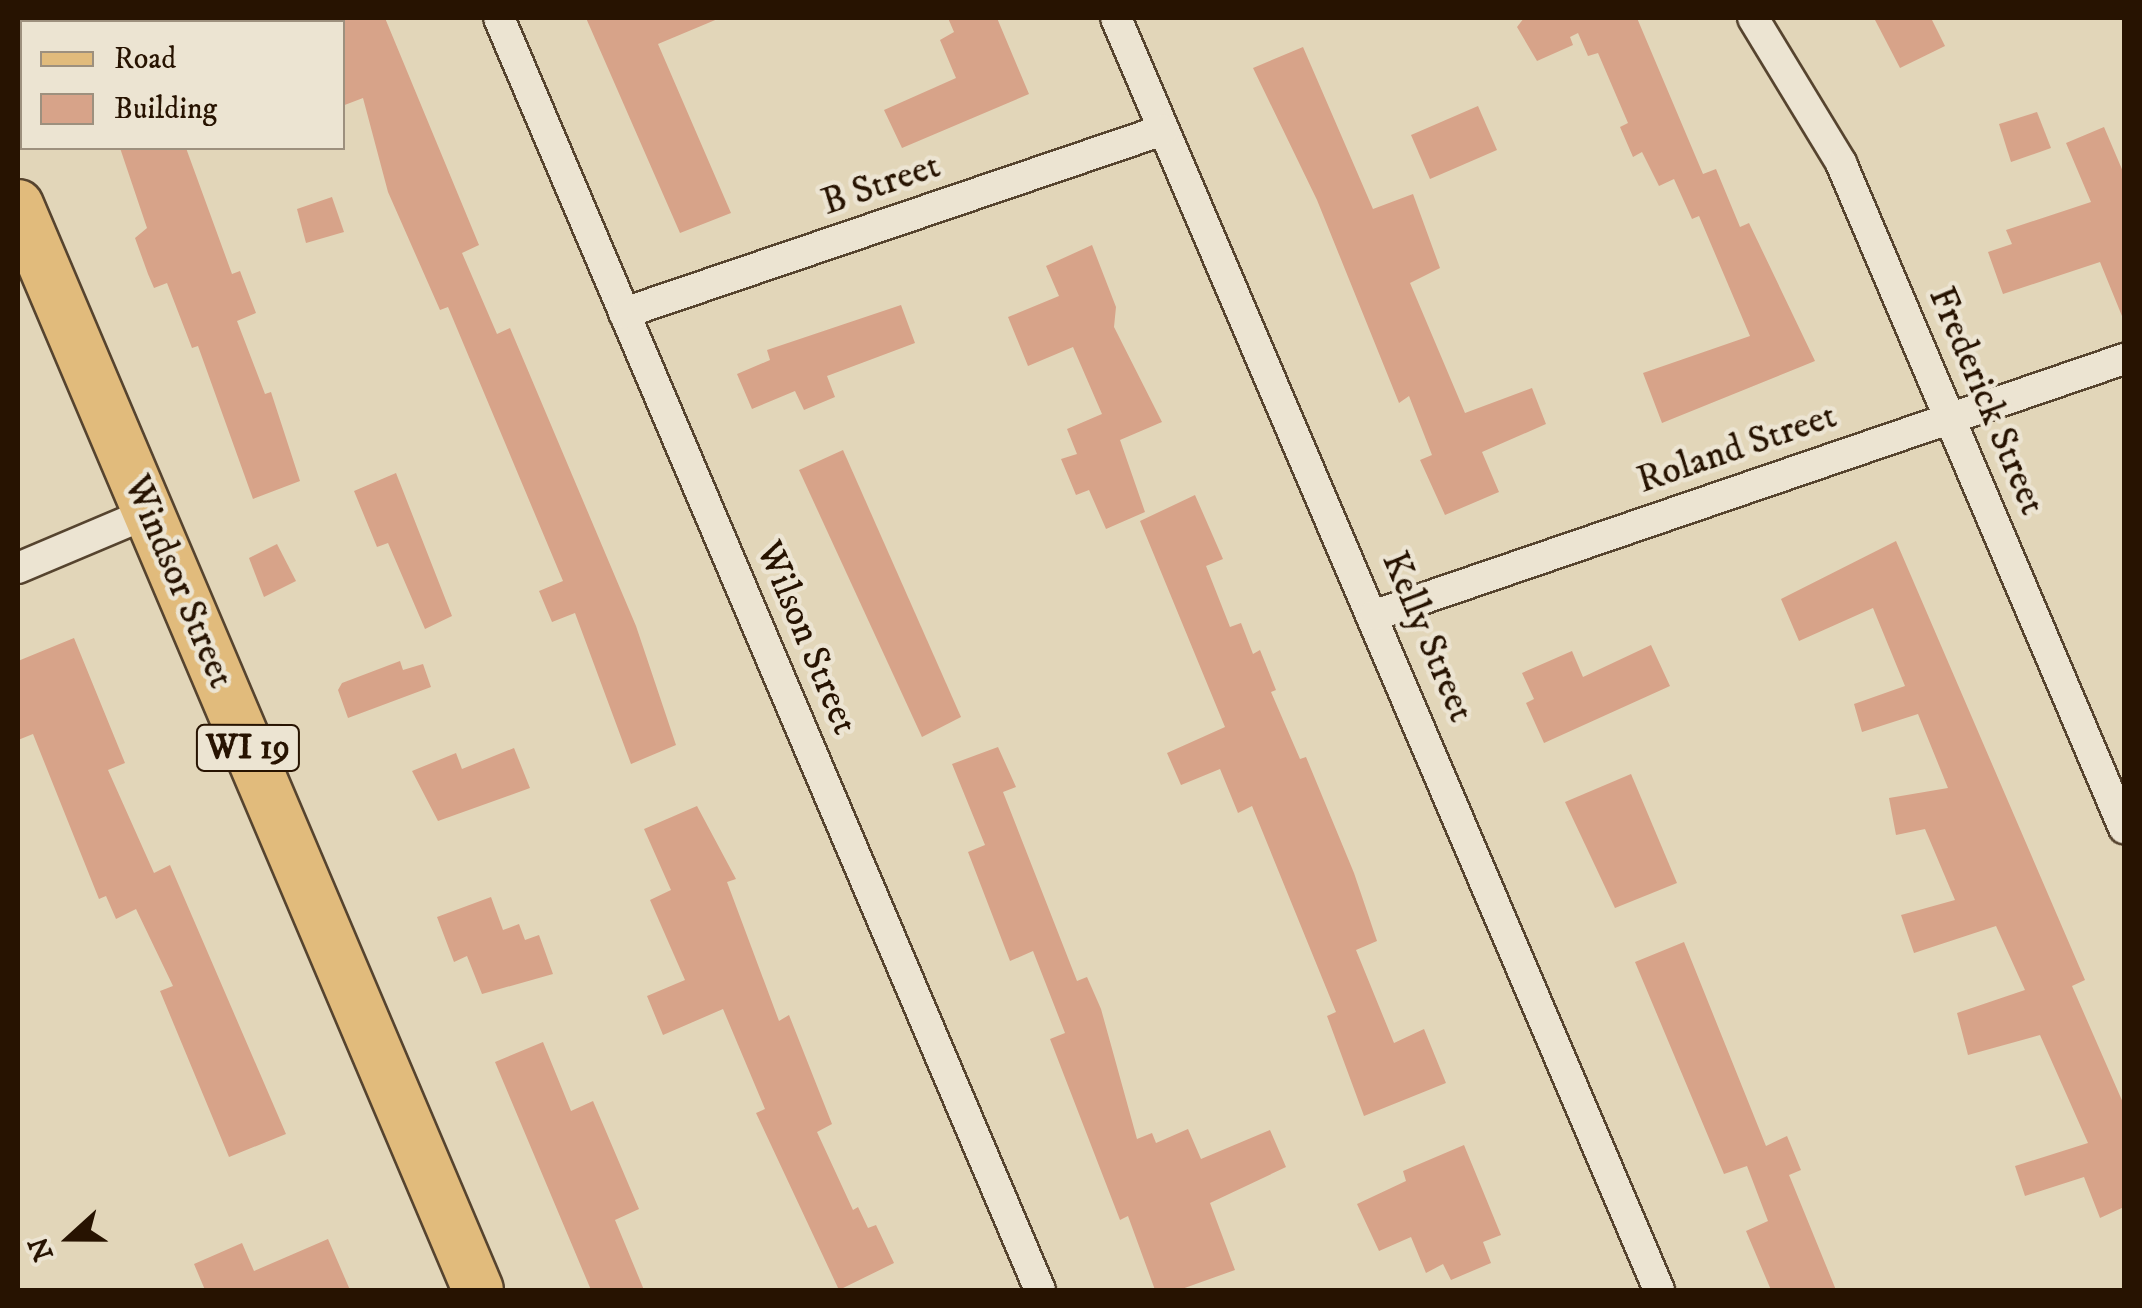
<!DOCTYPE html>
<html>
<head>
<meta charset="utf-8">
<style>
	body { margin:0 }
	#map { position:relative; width:2142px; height:1308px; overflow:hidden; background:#e2d6b9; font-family:"IM FELL DW Pica",serif }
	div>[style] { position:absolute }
	.building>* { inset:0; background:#d7a389 }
	.roads { filter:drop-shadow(2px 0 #56442f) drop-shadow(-2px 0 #56442f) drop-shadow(0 2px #56442f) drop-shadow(0 -2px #56442f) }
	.minor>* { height:30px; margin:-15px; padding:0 15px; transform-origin:15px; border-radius:15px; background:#ece4d2 }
	.primary>* { height:50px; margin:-25px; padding:0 25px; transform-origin:25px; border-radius:25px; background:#e1bb7c }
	span { translate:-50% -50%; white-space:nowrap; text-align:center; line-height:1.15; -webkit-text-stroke:9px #ece4d2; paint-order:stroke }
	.shield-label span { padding:2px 8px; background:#ece4d2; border:2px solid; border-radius:8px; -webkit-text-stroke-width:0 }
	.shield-label { font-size:35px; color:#271301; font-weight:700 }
	.street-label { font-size:38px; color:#271301 }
	.frame { position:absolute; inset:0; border:20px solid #271301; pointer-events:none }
	.legend { position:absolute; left:20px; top:20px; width:325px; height:130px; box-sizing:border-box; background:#ece4d2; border:2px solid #9d907e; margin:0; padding:12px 18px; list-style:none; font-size:30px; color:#271301 }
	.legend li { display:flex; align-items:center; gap:20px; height:50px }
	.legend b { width:50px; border:2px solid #9d907e }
	.north { position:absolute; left:20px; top:1188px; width:100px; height:100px; -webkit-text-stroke:8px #ece4d2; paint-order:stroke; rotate:249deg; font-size:28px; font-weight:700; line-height:40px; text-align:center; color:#271301 }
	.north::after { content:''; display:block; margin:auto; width:35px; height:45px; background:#271301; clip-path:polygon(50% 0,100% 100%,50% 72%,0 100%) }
</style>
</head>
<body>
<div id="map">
	<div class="building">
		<div style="clip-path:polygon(342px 18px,385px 18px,479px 245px,462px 253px,497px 334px,510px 328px,636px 626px,676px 745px,631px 764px,575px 613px,552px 622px,539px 591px,563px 581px,448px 307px,440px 310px,388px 192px,363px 98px,342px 106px)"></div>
		<div style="clip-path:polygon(586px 18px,720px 18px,658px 44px,731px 213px,680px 233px)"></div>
		<div style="clip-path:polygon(948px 18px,997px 18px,1029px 94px,902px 148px,884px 110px,956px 78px,940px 40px,954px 32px)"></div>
		<div style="clip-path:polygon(1524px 18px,1637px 18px,1703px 174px,1716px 169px,1740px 227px,1749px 223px,1815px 361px,1662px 423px,1643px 373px,1750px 336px,1699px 216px,1692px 219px,1674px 179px,1659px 186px,1642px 152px,1633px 157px,1620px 127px,1628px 123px,1598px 53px,1588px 56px,1578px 33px,1570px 37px,1573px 45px,1537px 61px,1517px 27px)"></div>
		<div style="clip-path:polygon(1874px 18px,1931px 18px,1945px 46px,1900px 68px)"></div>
		<div style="clip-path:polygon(1303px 47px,1373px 209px,1413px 194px,1440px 268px,1410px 283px,1465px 413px,1532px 388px,1546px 424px,1482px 452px,1499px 492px,1445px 515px,1420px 460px,1432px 455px,1409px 396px,1399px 403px,1317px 200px,1253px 68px)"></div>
		<div style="clip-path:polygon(1478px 106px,1497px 150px,1430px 179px,1411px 135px)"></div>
		<div style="clip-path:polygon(2037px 112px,2051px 148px,2011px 162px,1999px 124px)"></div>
		<div style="clip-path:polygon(2104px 127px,2124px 174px,2124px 321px,2100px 262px,2003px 294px,1988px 252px,2012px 244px,2006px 230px,2091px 202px,2066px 143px)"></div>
		<div style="clip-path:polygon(120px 148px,186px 148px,232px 274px,240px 271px,256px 313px,237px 321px,265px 394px,271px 392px,300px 481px,253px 499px,198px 346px,192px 348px,167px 283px,154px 288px,148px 274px,135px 238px,147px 228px)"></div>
		<div style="clip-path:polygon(332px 197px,344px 232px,306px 243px,297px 209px)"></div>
		<div style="clip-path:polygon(1092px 245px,1116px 307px,1114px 327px,1162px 422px,1120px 440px,1145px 512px,1106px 529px,1089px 490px,1076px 495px,1061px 459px,1077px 454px,1067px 429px,1102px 414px,1073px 347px,1028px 366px,1008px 317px,1059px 296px,1046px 266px)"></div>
		<div style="clip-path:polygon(901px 305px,915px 343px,827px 376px,835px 397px,804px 410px,795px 391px,752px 409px,737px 374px,770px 360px,767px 350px)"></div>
		<div style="clip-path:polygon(843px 450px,961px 717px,922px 737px,799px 470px)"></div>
		<div style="clip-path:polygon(396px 473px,452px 616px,425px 629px,388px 543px,377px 547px,354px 491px)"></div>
		<div style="clip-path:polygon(1195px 495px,1223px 559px,1206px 566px,1230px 627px,1241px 623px,1253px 654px,1260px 650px,1276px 690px,1271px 692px,1300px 759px,1306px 757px,1354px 873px,1377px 941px,1356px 950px,1394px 1043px,1424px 1029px,1446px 1083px,1364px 1116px,1327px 1016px,1336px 1012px,1252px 806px,1238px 813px,1220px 769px,1181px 785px,1167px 753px,1225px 727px,1140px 521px)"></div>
		<div style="clip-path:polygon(1896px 541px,2085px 980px,2072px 986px,2124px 1105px,2124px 1207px,2100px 1218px,2084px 1177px,2025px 1196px,2015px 1166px,2088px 1143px,2040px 1035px,1968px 1055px,1957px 1013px,2025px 990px,1996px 926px,1914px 953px,1901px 915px,1955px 900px,1925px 829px,1896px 835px,1889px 798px,1948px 788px,1918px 714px,1862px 732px,1854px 704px,1905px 686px,1873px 608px,1799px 641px,1781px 599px)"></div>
		<div style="clip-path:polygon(277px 544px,296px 581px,264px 597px,249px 558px)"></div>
		<div style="clip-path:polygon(74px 638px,125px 763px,108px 770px,154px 873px,170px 865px,286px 1134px,229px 1157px,160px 991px,173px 986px,136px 909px,116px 919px,106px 896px,99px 899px,33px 734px,18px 740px,18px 661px)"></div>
		<div style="clip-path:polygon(1651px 645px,1670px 686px,1544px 743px,1526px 703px,1534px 699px,1522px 673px,1572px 651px,1583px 677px)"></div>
		<div style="clip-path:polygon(400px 661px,403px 670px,423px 664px,431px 687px,348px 718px,338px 690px,342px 683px)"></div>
		<div style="clip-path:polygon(998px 747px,1016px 787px,1003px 792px,1077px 981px,1087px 977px,1101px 1009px,1137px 1139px,1152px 1133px,1156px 1143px,1188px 1129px,1201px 1159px,1270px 1130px,1286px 1167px,1210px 1203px,1235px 1270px,1179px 1290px,1155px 1290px,1128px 1216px,1120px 1220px,1050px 1039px,1065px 1033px,1033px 951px,1010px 961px,968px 852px,985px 845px,952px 764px)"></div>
		<div style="clip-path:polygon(514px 748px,530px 788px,438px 821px,412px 771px,456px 753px,462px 769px)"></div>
		<div style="clip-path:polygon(1631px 774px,1677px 883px,1615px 908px,1565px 802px)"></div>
		<div style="clip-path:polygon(697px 806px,736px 879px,727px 882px,779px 1021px,789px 1015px,832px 1124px,817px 1132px,853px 1210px,858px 1207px,868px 1228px,876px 1225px,894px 1263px,839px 1290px,756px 1113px,765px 1109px,723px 1009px,663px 1035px,647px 996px,685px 980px,650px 900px,671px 890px,644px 829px)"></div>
		<div style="clip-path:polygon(491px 897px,503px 930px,519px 924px,525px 940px,539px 935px,553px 974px,482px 994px,467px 956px,454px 962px,437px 917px)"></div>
		<div style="clip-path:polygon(1684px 942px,1766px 1146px,1787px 1136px,1801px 1170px,1789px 1175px,1836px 1290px,1771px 1290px,1746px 1231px,1768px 1221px,1747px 1166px,1724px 1174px,1635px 962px)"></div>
		<div style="clip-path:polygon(543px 1042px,571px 1111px,593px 1101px,639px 1209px,615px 1220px,644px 1290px,591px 1290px,495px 1062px)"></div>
		<div style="clip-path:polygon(1464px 1145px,1501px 1235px,1483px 1242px,1491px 1263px,1451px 1280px,1443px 1264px,1426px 1273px,1411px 1237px,1379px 1251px,1357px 1204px,1406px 1181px,1403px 1171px)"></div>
		<div style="clip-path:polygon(328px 1239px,350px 1290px,205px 1290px,194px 1264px,242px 1243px,254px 1271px)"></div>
	</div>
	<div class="roads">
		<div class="minor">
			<div style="left:499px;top:18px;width:1382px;rotate:66.96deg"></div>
			<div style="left:1116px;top:18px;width:1383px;rotate:66.88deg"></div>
			<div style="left:1753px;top:18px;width:170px;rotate:58.7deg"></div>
			<div style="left:1841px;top:163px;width:723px;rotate:66.95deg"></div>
			<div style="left:624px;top:313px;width:569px;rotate:-18.75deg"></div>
			<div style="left:18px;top:568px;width:141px;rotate:-22.9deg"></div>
			<div style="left:1375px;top:615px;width:792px;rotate:-18.87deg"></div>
		</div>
		<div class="primary">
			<div style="left:18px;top:205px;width:1178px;rotate:67.02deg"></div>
		</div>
	</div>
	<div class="shield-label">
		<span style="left:248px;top:748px">WI 19</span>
	</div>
	<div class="street-label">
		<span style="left:881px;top:185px;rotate:-19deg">B Street</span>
		<span style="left:1986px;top:401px;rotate:67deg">Frederick Street</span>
		<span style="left:1737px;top:449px;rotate:-19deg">Roland Street</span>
		<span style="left:178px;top:582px;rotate:67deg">Windsor Street</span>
		<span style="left:1427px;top:637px;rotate:67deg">Kelly Street</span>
		<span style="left:806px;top:638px;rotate:67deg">Wilson Street</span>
	</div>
	<div class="frame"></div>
	<ul class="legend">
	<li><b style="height:12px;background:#e1bb7c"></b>Road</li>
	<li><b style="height:28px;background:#d7a389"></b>Building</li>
	</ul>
	<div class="north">N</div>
</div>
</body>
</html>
